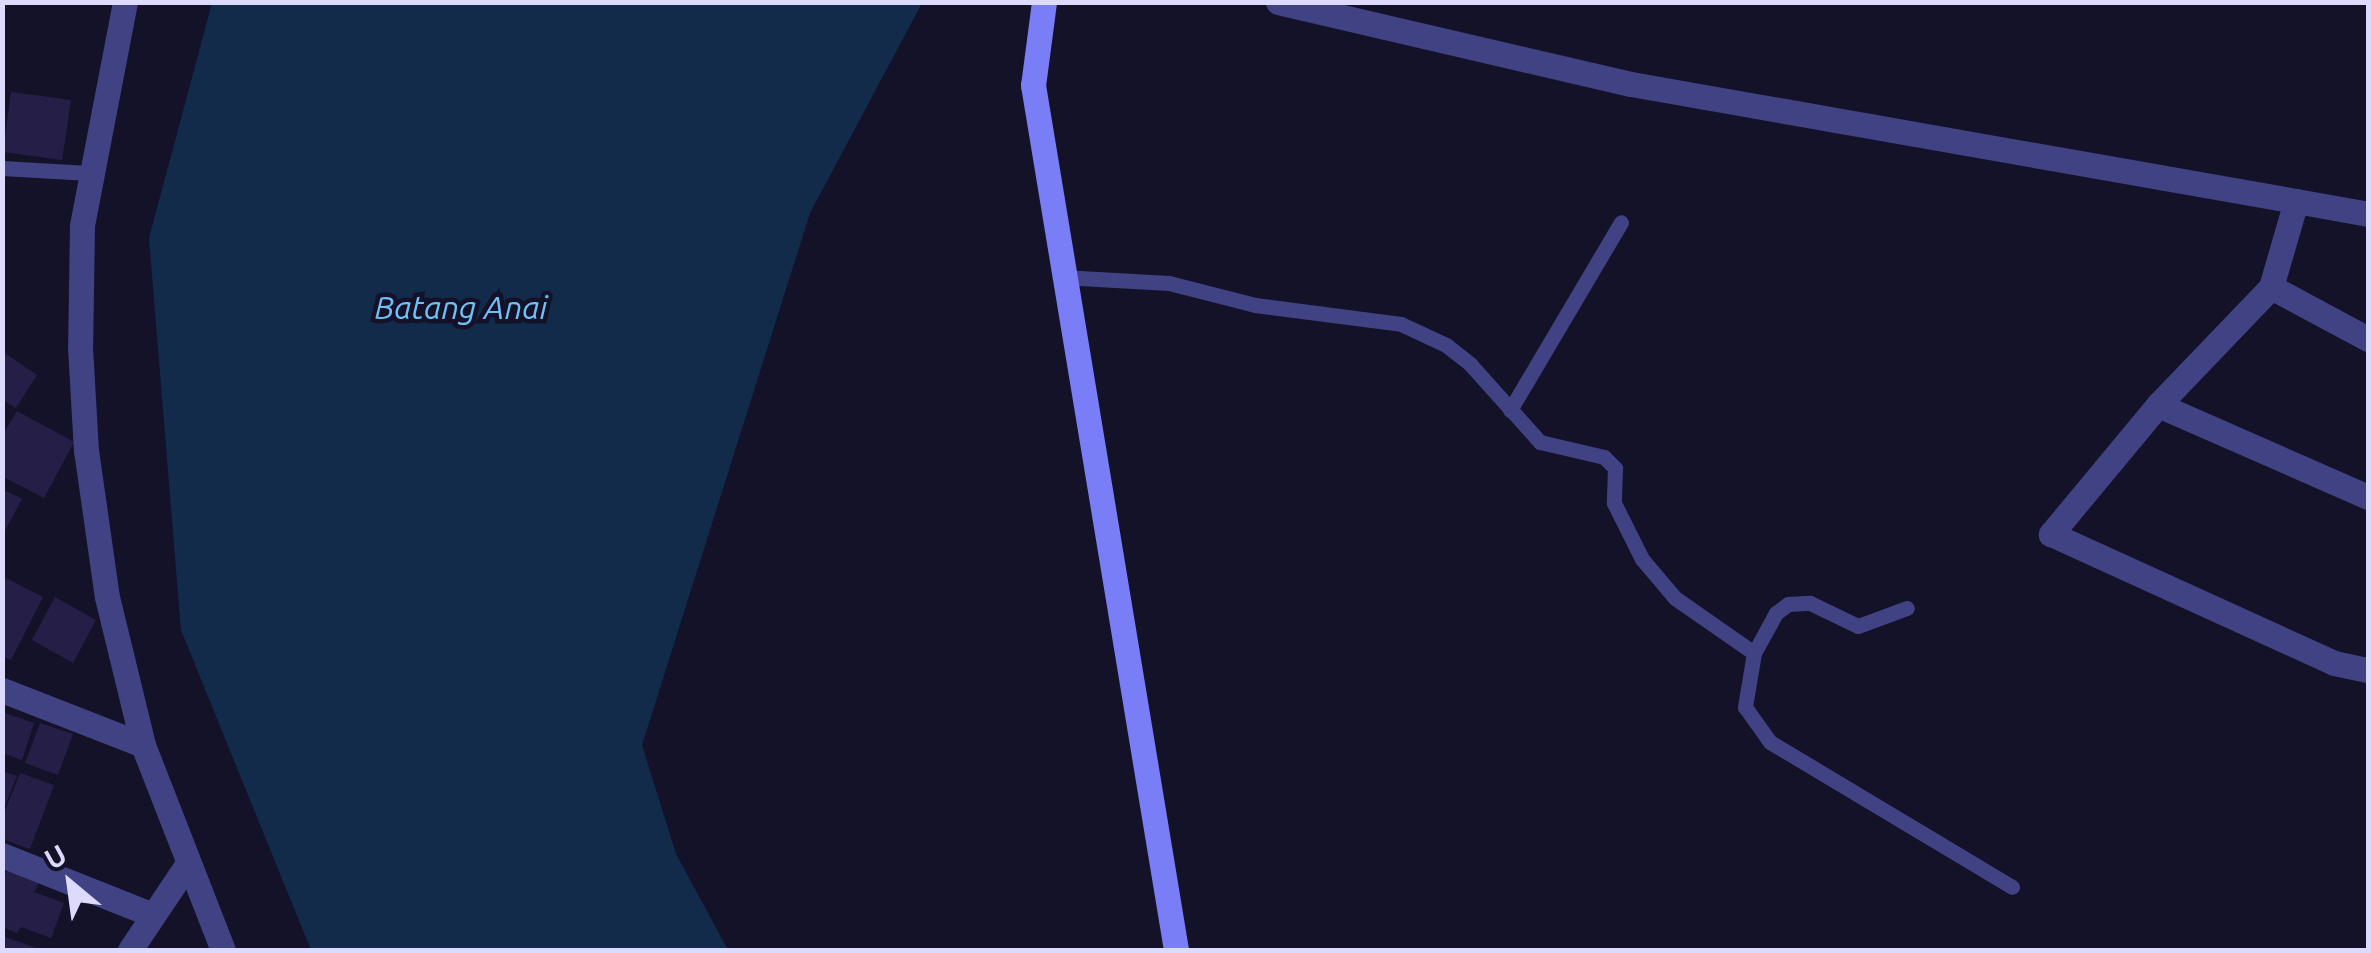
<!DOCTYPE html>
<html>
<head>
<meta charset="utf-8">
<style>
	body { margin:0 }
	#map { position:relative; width:2371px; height:953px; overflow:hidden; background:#141228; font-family:Ubuntu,sans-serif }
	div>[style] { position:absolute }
	.water>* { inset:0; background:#132b4b }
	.building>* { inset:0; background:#251f48 }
	.lane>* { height:15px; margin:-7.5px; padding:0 7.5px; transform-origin:7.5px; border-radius:7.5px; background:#404284 }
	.street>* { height:25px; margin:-12.5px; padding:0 12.5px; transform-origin:12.5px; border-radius:12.5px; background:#404284 }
	.secondary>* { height:25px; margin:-12.5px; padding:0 12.5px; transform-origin:12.5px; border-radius:12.5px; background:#797df6 }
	span { translate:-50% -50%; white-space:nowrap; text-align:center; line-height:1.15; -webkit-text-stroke:9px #141228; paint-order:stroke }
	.water-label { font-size:32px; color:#70c0f5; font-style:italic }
	.frame { position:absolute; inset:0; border:5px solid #dddbfd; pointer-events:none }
	.north { position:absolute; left:20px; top:833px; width:100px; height:100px; -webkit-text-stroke:8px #141228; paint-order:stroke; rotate:331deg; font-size:28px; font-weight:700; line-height:40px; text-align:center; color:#dddbfd }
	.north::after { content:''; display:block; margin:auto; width:35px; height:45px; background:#dddbfd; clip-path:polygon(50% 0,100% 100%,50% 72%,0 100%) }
</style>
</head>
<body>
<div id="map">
	<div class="water">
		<div style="clip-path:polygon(212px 3px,922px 3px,810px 213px,642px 745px,676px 854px,728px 950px,311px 950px,181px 630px,149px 238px)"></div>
	</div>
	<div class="building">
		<div style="clip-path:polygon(11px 92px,71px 100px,62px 160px,3px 152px)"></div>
		<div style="clip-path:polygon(2px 351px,37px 375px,16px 408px,2px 399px)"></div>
		<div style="clip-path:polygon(17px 411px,74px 442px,44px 498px,2px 476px,2px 436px)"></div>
		<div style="clip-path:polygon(2px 489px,22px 499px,2px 536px)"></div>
		<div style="clip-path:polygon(2px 576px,43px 597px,11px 660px,2px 656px)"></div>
		<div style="clip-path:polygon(55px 597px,96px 620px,73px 663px,32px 640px)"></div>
		<div style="clip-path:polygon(2px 712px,34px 723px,22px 760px,2px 753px)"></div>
		<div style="clip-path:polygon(40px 723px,73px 734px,58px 775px,25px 763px)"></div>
		<div style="clip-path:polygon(2px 771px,17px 776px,3px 811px,2px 811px)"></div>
		<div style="clip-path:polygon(20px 773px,54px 785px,30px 849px,2px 839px,2px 818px)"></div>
		<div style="clip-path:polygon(7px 870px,39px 883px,34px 892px,64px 903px,51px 938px,21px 927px,17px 933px,2px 927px,2px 881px)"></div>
		<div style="clip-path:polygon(2px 936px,42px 950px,2px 950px)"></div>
	</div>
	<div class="lane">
		<div style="left:2px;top:168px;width:87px;rotate:3.3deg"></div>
		<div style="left:1062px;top:277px;width:107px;rotate:3.2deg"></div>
		<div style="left:1169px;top:283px;width:89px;rotate:14.3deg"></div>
		<div style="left:1255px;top:305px;width:147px;rotate:7.4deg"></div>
		<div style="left:1401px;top:324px;width:50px;rotate:25deg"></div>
		<div style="left:1446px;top:345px;width:31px;rotate:38deg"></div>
		<div style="left:1470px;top:364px;width:105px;rotate:48.1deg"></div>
		<div style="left:1540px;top:442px;width:66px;rotate:13.2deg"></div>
		<div style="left:1604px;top:457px;width:16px;rotate:45deg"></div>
		<div style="left:1615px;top:468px;width:35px;rotate:92deg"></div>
		<div style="left:1614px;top:503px;width:63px;rotate:63.4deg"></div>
		<div style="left:1642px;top:559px;width:51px;rotate:49.8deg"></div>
		<div style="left:1675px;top:598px;width:96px;rotate:34.8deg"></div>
		<div style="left:1754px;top:653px;width:46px;rotate:-61.2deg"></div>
		<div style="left:1776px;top:613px;width:15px;rotate:-37deg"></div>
		<div style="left:1788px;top:604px;width:22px;rotate:-3deg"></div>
		<div style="left:1810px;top:603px;width:53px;rotate:25.6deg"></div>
		<div style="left:1858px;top:626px;width:52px;rotate:-20.2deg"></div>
		<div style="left:1510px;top:410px;width:218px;rotate:-59.4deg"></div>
		<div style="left:1754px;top:653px;width:55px;rotate:99.5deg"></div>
		<div style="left:1745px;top:707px;width:43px;rotate:54.5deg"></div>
		<div style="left:1770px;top:742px;width:282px;rotate:30.9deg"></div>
	</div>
	<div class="street">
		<div style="left:125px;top:2px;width:228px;rotate:100.9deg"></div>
		<div style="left:82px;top:226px;width:121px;rotate:90.9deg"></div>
		<div style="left:80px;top:347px;width:103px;rotate:86.7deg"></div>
		<div style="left:86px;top:450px;width:148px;rotate:81.9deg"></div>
		<div style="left:107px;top:597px;width:152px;rotate:76.3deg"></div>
		<div style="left:143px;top:745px;width:220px;rotate:68.7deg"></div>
		<div style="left:1278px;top:2px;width:362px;rotate:13.1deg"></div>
		<div style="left:1631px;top:84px;width:675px;rotate:9.98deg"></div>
		<div style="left:2296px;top:201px;width:90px;rotate:106.2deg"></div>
		<div style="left:2271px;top:287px;width:110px;rotate:28.2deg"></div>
		<div style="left:2296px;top:201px;width:73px;rotate:10.2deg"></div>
		<div style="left:2158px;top:405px;width:163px;rotate:-46.2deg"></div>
		<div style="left:2368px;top:497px;width:229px;rotate:-156.3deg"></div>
		<div style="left:2158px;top:405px;width:168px;rotate:129.7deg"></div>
		<div style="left:2051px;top:534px;width:311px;rotate:24.5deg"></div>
		<div style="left:2334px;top:663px;width:35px;rotate:12deg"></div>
		<div style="left:2px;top:690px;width:151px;rotate:21.3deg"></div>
		<div style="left:2px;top:855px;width:162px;rotate:21.7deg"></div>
		<div style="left:130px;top:950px;width:102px;rotate:-56.2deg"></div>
	</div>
	<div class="secondary">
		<div style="left:1044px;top:2px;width:84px;rotate:97.5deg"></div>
		<div style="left:1033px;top:85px;width:877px;rotate:80.61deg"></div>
	</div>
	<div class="water-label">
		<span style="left:461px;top:307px">Batang Anai</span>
	</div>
	<div class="frame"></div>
	<div class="north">U</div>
</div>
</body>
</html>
